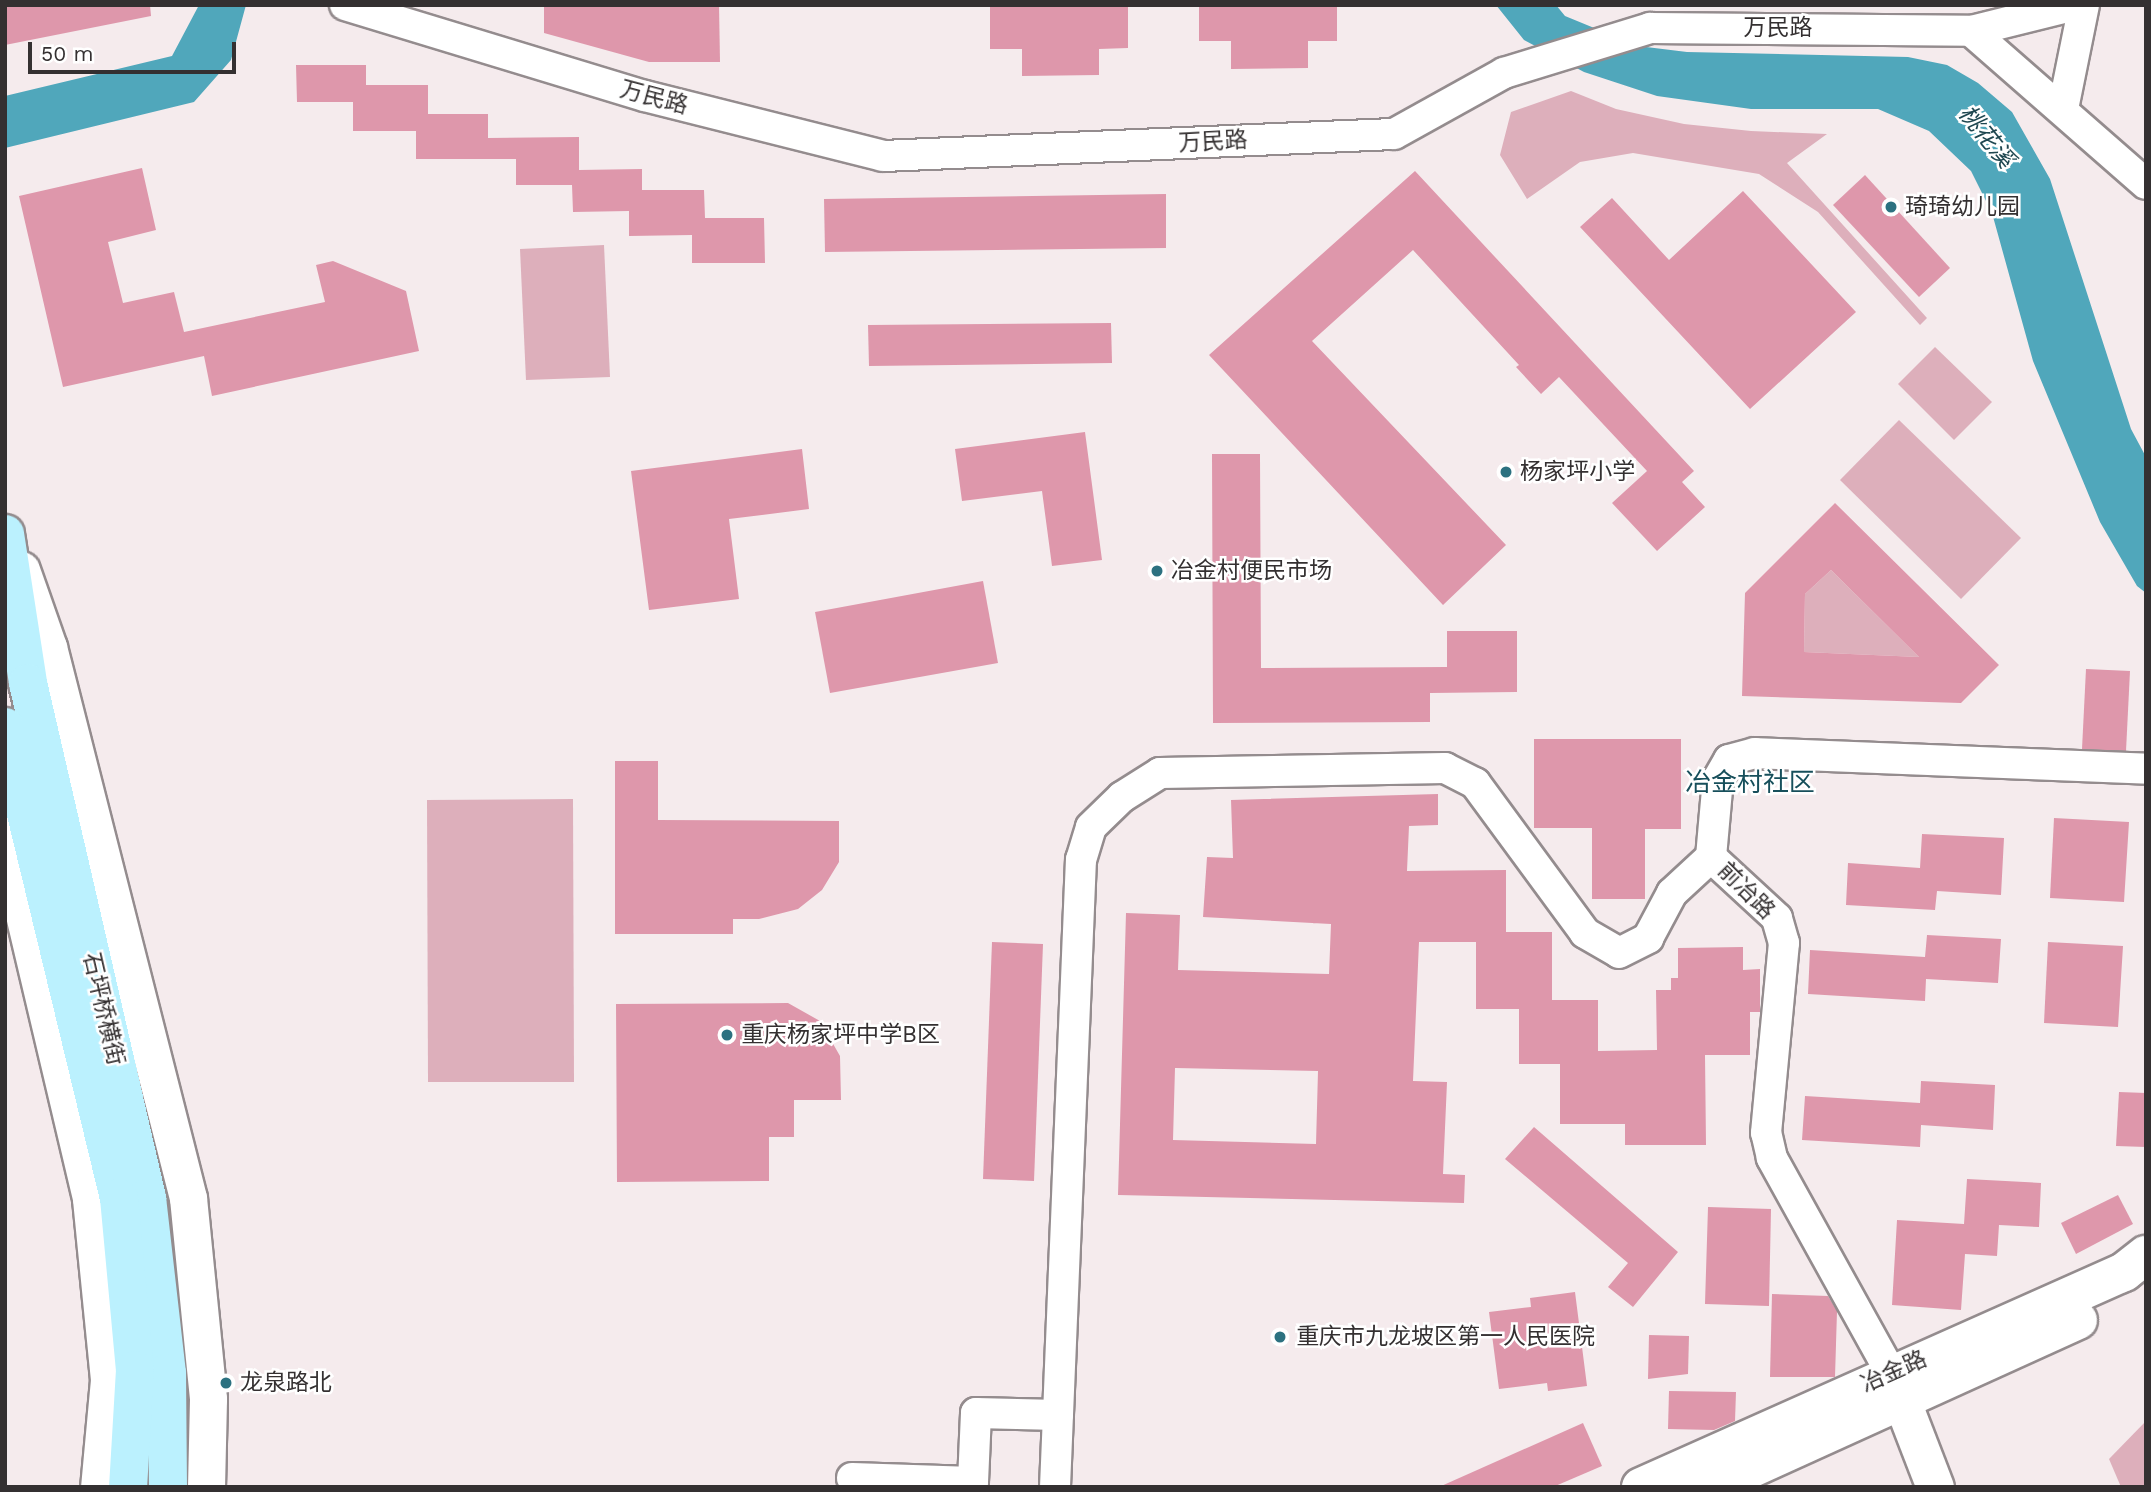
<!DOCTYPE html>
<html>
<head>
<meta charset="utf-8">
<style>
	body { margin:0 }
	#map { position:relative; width:2151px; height:1492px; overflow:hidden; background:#f5ebed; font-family:"Work Sans","Noto Sans SC",sans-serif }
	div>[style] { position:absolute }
	.green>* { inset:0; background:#ddafbb }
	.water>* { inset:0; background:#50a7bb }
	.building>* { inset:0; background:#de97ab }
	.roads { filter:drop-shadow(2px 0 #948c8e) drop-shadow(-2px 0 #948c8e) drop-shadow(0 2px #948c8e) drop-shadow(0 -2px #948c8e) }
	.minor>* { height:30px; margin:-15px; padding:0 15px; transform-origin:15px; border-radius:15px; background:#fff }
	.tertiary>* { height:37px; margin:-18.5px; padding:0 18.5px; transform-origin:18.5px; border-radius:18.5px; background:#fff }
	.secondary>* { height:38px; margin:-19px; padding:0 19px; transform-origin:19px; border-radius:19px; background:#fff }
	.primary>* { height:38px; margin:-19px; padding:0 19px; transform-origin:19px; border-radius:19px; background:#bbf1fe }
	.dots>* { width:19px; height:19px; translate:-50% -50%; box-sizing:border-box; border:4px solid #fff; border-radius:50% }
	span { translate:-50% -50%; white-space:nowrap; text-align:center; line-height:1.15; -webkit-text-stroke:5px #fff; paint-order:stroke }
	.street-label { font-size:23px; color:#343031 }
	.poi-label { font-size:23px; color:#343031 }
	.left { translate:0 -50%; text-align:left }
	.water-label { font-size:24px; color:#1f4750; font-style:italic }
	.quarter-label { font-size:26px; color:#174f5b }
	.frame { position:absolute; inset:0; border:7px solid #343031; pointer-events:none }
	.scale { position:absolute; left:28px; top:42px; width:208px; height:32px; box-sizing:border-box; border:4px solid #343031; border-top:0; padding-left:9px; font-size:21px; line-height:24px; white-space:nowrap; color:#343031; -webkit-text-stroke:5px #fff; paint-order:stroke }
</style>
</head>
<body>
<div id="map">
	<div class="green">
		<div style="clip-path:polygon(1571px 91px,1616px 109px,1684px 124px,1751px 131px,1827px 134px,1787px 163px,1927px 318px,1920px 325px,1818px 212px,1759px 174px,1633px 153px,1580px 162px,1527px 199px,1500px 155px,1511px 112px)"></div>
		<div style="clip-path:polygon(604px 245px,610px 377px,526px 380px,520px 249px)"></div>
		<div style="clip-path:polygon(1935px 347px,1992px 402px,1954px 440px,1898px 384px)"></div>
		<div style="clip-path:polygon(1899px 420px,2021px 538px,1961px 599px,1840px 480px)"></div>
		<div style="clip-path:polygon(1831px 570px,1919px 657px,1804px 652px,1805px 594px)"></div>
		<div style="clip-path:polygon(573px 799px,574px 1082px,428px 1082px,427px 800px)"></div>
		<div style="clip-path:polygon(2146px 1421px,2146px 1487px,2121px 1487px,2109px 1459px)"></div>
	</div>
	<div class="water">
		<div style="clip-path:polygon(199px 5px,246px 5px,231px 60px,194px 102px,5px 148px,5px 96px,172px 56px)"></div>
		<div style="clip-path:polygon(1496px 5px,1556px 5px,1565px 16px,1638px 46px,1687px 52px,1908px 57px,1947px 65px,1978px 83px,2012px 112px,2050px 179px,2131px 429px,2146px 457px,2146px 593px,2137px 586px,2100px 522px,2033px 361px,1992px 213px,1971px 171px,1929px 131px,1878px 109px,1751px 109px,1657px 96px,1584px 72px,1524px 40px)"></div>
	</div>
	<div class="building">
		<div style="clip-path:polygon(5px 5px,150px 5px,151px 16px,5px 45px)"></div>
		<div style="clip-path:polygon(544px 5px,719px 5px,720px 62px,649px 62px,544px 33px)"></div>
		<div style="clip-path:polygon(990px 5px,1128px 5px,1128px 48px,1099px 49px,1099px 75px,1022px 76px,1022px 49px,990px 49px)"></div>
		<div style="clip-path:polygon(1199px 5px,1337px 5px,1337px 41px,1308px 41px,1308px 68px,1231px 69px,1231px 41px,1199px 41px)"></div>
		<div style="clip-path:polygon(296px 65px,366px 65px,366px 85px,428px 85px,428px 114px,488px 114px,488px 138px,579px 137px,579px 170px,642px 169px,642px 190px,704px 190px,705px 218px,764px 218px,765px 263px,692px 263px,692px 235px,629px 236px,629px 211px,573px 212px,572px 185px,516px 185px,516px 159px,416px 159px,416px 131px,353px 131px,353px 102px,297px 102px)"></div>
		<div style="clip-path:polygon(142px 168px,156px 230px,108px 242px,123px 303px,174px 292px,184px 332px,325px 302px,316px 265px,333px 261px,406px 291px,419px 351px,212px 396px,204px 356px,63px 387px,19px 196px)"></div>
		<div style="clip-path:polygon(1415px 171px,1694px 471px,1682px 482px,1705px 507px,1657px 551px,1612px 503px,1647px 471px,1559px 377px,1541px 394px,1516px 367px,1519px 365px,1413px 250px,1312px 341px,1506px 545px,1443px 605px,1209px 355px)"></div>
		<div style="clip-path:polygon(1865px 175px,1950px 268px,1919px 297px,1833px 205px)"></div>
		<div style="clip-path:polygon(1743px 191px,1856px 312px,1750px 409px,1580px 227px,1612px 198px,1669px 260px)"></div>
		<div style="clip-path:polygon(1166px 194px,1166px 248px,825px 252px,824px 199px)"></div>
		<div style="clip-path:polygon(1111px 323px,1112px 363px,869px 366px,868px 325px)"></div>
		<div style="clip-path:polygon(1085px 432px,1102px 560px,1052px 566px,1042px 491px,962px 501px,955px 449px)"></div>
		<div style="clip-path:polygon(802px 449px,809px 509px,729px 519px,739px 599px,649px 610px,631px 471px)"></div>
		<div style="clip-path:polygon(1212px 454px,1260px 454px,1261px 668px,1447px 667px,1447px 631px,1517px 631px,1517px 692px,1430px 693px,1430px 722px,1213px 723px)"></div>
		<div style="clip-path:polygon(evenodd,1835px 503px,1999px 665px,1961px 703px,1742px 696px,1745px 593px,1835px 503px,1831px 570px,1919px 657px,1804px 652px,1805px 594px,1831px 570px)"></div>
		<div style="clip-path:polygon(983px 581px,998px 663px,830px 693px,815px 612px)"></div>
		<div style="clip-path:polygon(2086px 669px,2130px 671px,2126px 751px,2082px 749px)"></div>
		<div style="clip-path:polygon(1534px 739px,1681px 739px,1681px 829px,1645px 829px,1645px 899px,1592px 899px,1592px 828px,1534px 828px)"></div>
		<div style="clip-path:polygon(615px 761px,658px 761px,658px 820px,839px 821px,839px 862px,822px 890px,798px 909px,759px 919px,733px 919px,733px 934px,615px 934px)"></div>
		<div style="clip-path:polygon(evenodd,1438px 794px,1438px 825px,1409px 826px,1407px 871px,1506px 870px,1506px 932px,1552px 932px,1552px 1000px,1598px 1000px,1598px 1051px,1657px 1050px,1656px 990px,1671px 990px,1671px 978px,1678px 978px,1678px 948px,1743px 947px,1743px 970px,1760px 969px,1760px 1012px,1750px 1012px,1750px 1055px,1705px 1055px,1706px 1145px,1625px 1145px,1625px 1124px,1560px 1124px,1560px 1064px,1519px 1064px,1519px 1009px,1476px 1009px,1476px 942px,1419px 942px,1413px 1081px,1447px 1082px,1443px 1174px,1465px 1175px,1464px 1203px,1118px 1195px,1126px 913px,1180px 915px,1178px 970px,1329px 974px,1331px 924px,1203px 917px,1207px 857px,1233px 858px,1231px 800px,1438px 794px,1175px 1068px,1318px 1071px,1316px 1144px,1173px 1140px,1175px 1068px)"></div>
		<div style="clip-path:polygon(2054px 818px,2129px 822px,2124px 902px,2050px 898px)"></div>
		<div style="clip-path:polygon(1922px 834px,2004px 838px,2001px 895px,1937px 891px,1935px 910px,1846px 905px,1848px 863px,1920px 868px)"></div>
		<div style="clip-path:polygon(1927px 935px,2001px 939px,1998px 983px,1926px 979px,1925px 1001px,1808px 994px,1810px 950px,1925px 957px)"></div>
		<div style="clip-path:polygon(992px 942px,1043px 944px,1034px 1181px,983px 1179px)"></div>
		<div style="clip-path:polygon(2048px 942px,2123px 946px,2118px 1027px,2044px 1023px)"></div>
		<div style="clip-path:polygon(788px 1003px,820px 1021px,840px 1056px,841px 1100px,794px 1100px,794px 1137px,769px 1137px,769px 1181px,617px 1182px,616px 1004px)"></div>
		<div style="clip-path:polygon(1921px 1081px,1995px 1085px,1993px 1130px,1921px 1125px,1920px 1147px,1802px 1140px,1805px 1096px,1920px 1103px)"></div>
		<div style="clip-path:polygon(2119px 1092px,2146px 1093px,2146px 1147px,2116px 1146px)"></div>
		<div style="clip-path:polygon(1534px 1127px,1678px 1252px,1633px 1307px,1608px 1287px,1628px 1263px,1505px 1159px)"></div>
		<div style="clip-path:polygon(1967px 1179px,2041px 1183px,2039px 1227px,1999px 1225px,1997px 1256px,1965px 1254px,1961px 1310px,1892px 1305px,1897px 1220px,1964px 1224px)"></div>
		<div style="clip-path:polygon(2118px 1195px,2133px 1224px,2076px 1254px,2061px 1223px)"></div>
		<div style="clip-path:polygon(1708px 1207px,1771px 1209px,1769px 1306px,1705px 1304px)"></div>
		<div style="clip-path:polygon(1575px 1292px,1587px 1386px,1548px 1391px,1547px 1383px,1499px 1389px,1489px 1312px,1531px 1307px,1530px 1298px)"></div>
		<div style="clip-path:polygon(1772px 1294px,1828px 1296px,1837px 1311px,1835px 1377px,1770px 1377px)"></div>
		<div style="clip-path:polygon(1649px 1335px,1689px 1336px,1688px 1374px,1648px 1379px)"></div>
		<div style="clip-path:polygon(1669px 1391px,1736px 1392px,1735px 1421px,1714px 1430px,1668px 1429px)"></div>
		<div style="clip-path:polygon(1583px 1423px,1602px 1466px,1553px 1487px,1439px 1487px)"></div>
	</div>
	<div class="roads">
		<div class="minor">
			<div style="left:345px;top:5px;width:313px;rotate:16.9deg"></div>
			<div style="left:645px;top:96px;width:245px;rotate:14.1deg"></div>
			<div style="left:883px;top:156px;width:511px;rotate:-2.47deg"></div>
			<div style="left:1394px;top:134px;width:126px;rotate:-29deg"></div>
			<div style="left:1504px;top:73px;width:153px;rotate:-17.1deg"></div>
			<div style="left:1650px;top:28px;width:321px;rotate:0.5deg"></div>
			<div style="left:1971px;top:31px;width:108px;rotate:-13.9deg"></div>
			<div style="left:1971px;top:31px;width:232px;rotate:41.2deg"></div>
			<div style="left:2063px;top:109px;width:106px;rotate:-78.6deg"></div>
			<div style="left:1891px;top:1373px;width:246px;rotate:-119deg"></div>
			<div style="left:1772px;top:1158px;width:26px;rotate:-103deg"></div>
			<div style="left:1766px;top:1133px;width:191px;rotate:-84.6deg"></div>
			<div style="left:1784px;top:943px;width:26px;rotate:-106deg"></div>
			<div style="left:1777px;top:918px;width:90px;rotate:-137.3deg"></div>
			<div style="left:1711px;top:857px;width:78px;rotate:-84.9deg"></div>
			<div style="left:1718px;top:779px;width:22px;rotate:-60deg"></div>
			<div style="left:1729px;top:760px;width:27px;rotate:-15deg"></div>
			<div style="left:1755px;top:753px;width:391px;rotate:2.3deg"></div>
			<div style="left:852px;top:1478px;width:121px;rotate:1.9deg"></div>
			<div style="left:973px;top:1482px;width:69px;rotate:-87.5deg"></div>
			<div style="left:976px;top:1413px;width:82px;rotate:1.4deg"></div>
			<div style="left:1055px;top:1487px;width:628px;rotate:-87.63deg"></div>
			<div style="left:1081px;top:860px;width:34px;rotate:-73deg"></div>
			<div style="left:1091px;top:827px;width:43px;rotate:-44.1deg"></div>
			<div style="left:1122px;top:797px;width:45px;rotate:-32.3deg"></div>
			<div style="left:1160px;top:773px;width:285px;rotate:-1deg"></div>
			<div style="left:1445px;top:768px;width:34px;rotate:27deg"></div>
			<div style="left:1475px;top:783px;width:186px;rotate:53.7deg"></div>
			<div style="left:1585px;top:933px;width:39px;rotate:30deg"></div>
			<div style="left:1619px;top:953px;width:33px;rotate:-27deg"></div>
			<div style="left:1648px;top:938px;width:51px;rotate:-61.9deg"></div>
			<div style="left:1672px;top:893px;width:53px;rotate:-42.7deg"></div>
		</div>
		<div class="tertiary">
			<div style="left:21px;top:570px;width:82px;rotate:70.7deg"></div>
			<div style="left:48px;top:647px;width:569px;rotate:75.74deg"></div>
			<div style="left:188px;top:1198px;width:202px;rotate:84.3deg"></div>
			<div style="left:208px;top:1399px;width:88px;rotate:91.3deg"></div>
			<div style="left:5px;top:834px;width:375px;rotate:76.7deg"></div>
			<div style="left:91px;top:1199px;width:182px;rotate:84.3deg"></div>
			<div style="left:109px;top:1380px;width:107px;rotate:95.3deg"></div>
			<div style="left:1891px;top:1373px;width:122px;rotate:68.9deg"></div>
		</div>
		<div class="secondary">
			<div style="left:1641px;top:1487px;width:529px;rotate:-24deg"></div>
			<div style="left:2124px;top:1272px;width:28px;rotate:-38deg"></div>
			<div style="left:1710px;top:1487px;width:404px;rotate:-24.4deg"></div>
		</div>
		<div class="primary">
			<div style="left:5px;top:534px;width:151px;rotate:81.2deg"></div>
			<div style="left:28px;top:683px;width:529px;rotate:76.99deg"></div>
			<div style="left:147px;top:1198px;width:176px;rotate:83.5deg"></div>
			<div style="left:167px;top:1373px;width:114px;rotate:89.5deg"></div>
			<div style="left:5px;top:727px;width:485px;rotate:76.4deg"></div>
			<div style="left:119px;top:1198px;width:173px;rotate:84.7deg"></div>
			<div style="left:135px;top:1370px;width:117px;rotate:93.4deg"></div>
		</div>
	</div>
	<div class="dots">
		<div style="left:1891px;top:207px;background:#2c7180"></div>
		<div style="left:1506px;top:472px;background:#2c7180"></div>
		<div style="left:1157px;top:571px;background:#2c7180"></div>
		<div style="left:727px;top:1035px;background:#2c7180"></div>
		<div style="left:1280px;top:1337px;background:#2c7180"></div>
		<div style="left:226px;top:1383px;background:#2c7180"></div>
	</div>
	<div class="street-label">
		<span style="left:1778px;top:28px">万民路</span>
		<span style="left:654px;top:98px;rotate:15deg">万民路</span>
		<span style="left:1213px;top:142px;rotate:-3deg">万民路</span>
		<span style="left:1746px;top:891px;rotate:45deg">前冶路</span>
		<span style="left:103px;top:1009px;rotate:77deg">石坪桥横街</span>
		<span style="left:1894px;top:1372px;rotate:-24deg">冶金路</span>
	</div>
	<div class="poi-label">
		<span class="left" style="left:1905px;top:207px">琦琦幼儿园</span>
		<span class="left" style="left:1520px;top:472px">杨家坪小学</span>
		<span class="left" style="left:1171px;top:571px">冶金村便民市场</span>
		<span class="left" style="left:741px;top:1035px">重庆杨家坪中学B区</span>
		<span class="left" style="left:1296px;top:1337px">重庆市九龙坡区第一人民医院</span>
		<span class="left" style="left:240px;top:1383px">龙泉路北</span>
	</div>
	<div class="water-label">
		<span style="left:1986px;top:137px;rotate:51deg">桃花溪</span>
	</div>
	<div class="quarter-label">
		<span style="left:1750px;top:783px">冶金村社区</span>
	</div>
	<div class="frame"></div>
	<div class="scale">50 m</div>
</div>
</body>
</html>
